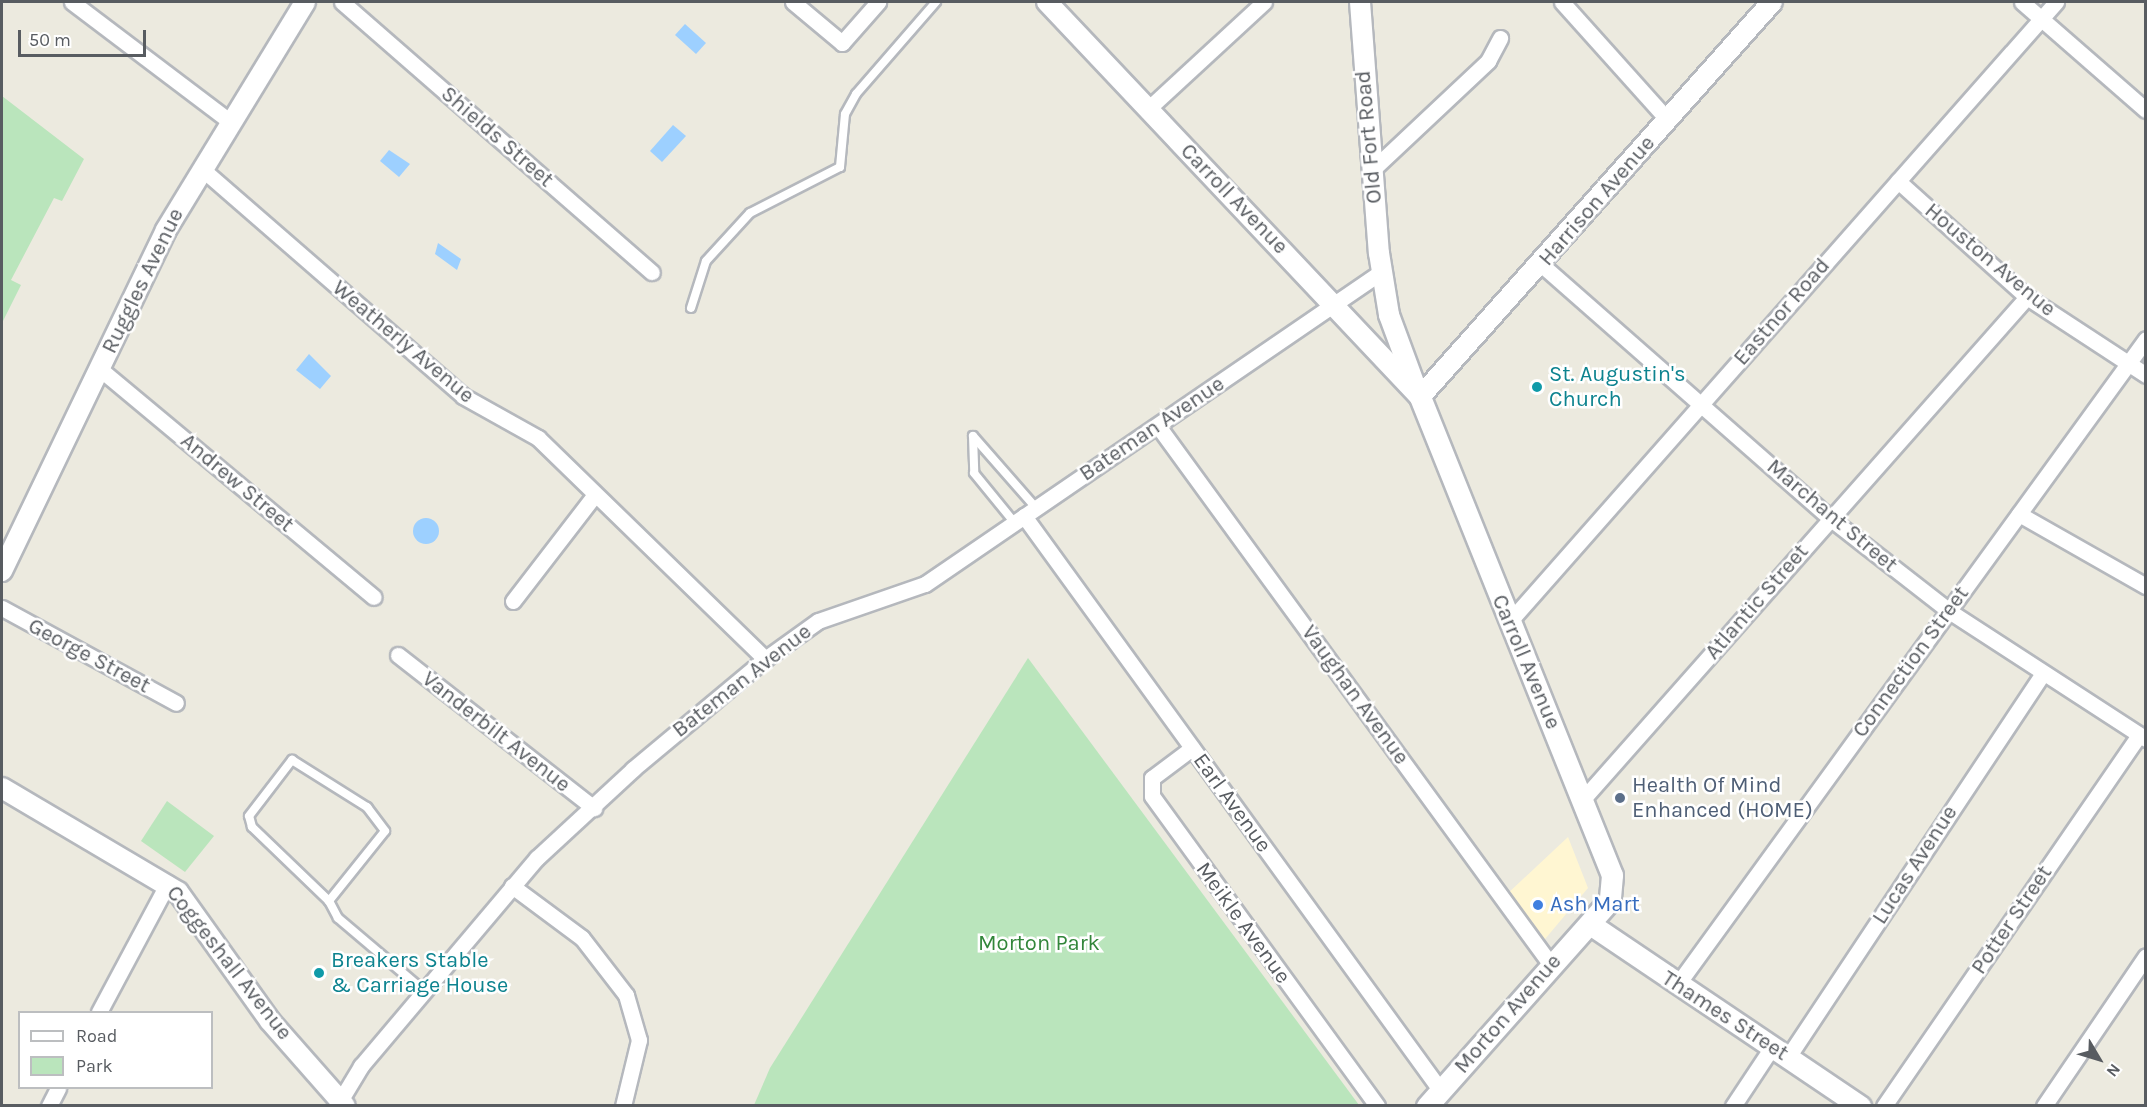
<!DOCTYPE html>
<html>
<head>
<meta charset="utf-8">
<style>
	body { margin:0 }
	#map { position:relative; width:2147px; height:1107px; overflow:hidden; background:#eceadf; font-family:Karla,sans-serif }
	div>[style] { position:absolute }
	.commercial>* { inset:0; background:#fff6d2 }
	.green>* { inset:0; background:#bae5bc }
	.water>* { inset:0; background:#9dd0ff }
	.round { border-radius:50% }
	.roads { filter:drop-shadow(2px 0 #b5b8bd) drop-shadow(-2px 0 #b5b8bd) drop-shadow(0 2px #b5b8bd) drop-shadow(0 -2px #b5b8bd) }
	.service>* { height:8px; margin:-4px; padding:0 4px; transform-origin:4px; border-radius:4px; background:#fff }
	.minor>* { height:15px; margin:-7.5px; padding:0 7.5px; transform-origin:7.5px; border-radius:7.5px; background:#fff }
	.tertiary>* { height:20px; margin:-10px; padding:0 10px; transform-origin:10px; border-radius:10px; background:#fff }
	.secondary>* { height:21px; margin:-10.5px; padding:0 10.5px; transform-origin:10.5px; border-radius:10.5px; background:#fff }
	.dots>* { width:16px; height:16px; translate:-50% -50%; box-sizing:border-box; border:3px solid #fff; border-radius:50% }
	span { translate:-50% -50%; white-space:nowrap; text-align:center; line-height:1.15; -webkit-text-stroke:5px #fff; paint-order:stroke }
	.street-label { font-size:22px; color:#585c61 }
	.culture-label { font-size:22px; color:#0d838f }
	.left { translate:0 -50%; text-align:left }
	.service-label { font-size:22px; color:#4e5e75 }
	.shop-label { font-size:22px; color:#366cbe }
	.park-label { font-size:22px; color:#32863a }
	.frame { position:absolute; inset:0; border:3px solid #585c61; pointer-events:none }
	.legend { position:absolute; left:18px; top:1011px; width:195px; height:78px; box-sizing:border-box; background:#fff; border:2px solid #bcbec0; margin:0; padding:8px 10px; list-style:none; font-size:18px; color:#585c61 }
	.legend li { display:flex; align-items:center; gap:12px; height:30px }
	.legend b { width:30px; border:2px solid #bcbec0 }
	.north { position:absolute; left:2069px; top:1029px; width:60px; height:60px; -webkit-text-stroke:4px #fff; paint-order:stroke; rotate:128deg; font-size:16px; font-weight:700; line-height:24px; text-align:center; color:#585c61 }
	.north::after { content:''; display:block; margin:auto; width:21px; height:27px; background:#585c61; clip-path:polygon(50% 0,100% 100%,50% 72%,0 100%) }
	.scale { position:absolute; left:18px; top:30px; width:128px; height:27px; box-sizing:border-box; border:3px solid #585c61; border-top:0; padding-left:8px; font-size:18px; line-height:21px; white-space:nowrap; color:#585c61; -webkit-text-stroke:4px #fff; paint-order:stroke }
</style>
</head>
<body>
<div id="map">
	<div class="commercial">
		<div style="clip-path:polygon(1568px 837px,1588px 888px,1540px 945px,1505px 896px)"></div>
	</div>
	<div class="green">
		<div style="clip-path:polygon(2px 96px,84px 159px,62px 201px,54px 198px,11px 280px,21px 285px,2px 323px)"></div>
		<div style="clip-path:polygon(1028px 658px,1359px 1105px,754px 1105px,770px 1068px)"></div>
		<div style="clip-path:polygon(167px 801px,214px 836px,185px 872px,141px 841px)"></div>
	</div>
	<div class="water">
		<div style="clip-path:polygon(685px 24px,706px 43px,696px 54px,675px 35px)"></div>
		<div style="clip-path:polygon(673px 125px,686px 136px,662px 162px,650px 151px)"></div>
		<div style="clip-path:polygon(389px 150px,410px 164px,399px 177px,380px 161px)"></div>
		<div style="clip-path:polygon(438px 243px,461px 259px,457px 270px,435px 254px)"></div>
		<div style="clip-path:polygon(309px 354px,331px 376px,320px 389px,296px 370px)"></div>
		<div class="round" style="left:413px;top:518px;width:26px;height:26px"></div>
	</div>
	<div class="roads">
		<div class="service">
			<div style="left:691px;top:308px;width:49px;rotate:-72.3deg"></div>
			<div style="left:706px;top:261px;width:65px;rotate:-47.5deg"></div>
			<div style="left:750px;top:213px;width:101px;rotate:-27.1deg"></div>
			<div style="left:840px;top:167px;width:53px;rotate:-84.6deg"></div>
			<div style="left:845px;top:114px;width:23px;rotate:-61deg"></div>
			<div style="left:856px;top:94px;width:122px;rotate:-49deg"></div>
			<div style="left:973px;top:436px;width:37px;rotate:88deg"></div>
			<div style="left:974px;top:473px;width:63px;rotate:50.8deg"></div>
			<div style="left:973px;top:436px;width:96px;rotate:48.8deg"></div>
			<div style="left:292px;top:760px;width:89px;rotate:32.1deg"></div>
			<div style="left:367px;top:807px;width:30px;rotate:53deg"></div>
			<div style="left:385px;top:831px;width:90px;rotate:128.7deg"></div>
			<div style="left:329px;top:901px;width:107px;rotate:-136.1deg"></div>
			<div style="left:252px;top:827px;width:11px;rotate:-105deg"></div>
			<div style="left:249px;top:816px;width:71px;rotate:-52.5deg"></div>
			<div style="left:329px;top:901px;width:19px;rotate:62deg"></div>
			<div style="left:338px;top:918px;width:113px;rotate:40.3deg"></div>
		</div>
		<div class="minor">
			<div style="left:72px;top:2px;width:196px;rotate:37.1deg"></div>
			<div style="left:342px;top:2px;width:411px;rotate:41.1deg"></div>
			<div style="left:793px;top:2px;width:64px;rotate:39.9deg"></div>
			<div style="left:842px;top:43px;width:55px;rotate:-48.7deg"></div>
			<div style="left:1562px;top:2px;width:159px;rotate:48.1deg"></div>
			<div style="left:2022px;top:2px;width:164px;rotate:41.1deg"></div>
			<div style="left:1148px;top:109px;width:158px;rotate:-42.7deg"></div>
			<div style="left:201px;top:168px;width:347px;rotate:41deg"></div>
			<div style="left:463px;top:396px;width:86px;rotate:29.2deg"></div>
			<div style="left:538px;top:438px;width:317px;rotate:44.2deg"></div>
			<div style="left:1371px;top:171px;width:161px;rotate:-43.2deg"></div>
			<div style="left:1488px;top:61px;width:26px;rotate:-62deg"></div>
			<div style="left:1898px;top:181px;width:173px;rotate:42deg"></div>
			<div style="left:2027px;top:297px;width:142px;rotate:33.2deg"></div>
			<div style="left:1542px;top:265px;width:385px;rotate:41.3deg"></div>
			<div style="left:1831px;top:519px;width:150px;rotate:37.9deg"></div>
			<div style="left:1949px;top:611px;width:235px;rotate:33deg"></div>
			<div style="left:100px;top:369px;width:356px;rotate:39.8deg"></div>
			<div style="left:1158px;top:426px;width:667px;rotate:53.9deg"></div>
			<div style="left:2019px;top:514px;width:146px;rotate:29.6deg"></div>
			<div style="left:1024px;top:516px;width:710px;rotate:54.05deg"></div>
			<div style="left:513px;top:601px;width:133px;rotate:-52.4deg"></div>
			<div style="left:2px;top:608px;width:198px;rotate:28.6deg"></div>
			<div style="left:1509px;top:622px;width:827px;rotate:-48.58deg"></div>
			<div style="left:398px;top:655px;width:249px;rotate:38deg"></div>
			<div style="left:1192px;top:748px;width:50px;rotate:143.1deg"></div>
			<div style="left:1152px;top:778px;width:18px;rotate:90deg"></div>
			<div style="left:1152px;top:796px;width:383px;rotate:54deg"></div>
			<div style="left:1583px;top:799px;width:670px;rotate:-48.51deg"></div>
			<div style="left:512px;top:886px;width:87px;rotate:36.6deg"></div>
			<div style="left:582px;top:938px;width:72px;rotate:52.3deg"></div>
			<div style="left:626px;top:995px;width:47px;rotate:73.9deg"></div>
			<div style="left:639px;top:1040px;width:68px;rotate:103.6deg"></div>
			<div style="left:1677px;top:985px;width:798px;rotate:-54.02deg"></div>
			<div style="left:99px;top:1012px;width:146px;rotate:-61.9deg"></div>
			<div style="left:1788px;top:1057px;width:460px;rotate:-56.4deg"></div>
			<div style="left:49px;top:1106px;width:20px;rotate:-63deg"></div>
			<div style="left:337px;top:1106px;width:47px;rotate:-59deg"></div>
			<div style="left:361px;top:1066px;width:272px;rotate:-49.8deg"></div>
			<div style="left:537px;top:858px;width:131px;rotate:-42.8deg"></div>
			<div style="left:633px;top:769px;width:172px;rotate:-39.8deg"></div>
			<div style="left:765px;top:659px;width:65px;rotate:-35.6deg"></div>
			<div style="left:818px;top:621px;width:113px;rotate:-19.1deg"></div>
			<div style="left:925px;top:584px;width:553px;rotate:-34.38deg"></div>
			<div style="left:1733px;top:1106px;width:71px;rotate:-56.5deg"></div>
			<div style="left:1884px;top:1106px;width:450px;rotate:-55.5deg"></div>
			<div style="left:2044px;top:1106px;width:181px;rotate:-55.8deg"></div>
		</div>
		<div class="tertiary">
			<div style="left:1047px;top:2px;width:543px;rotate:46.64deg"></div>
			<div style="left:1360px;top:2px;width:252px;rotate:85.7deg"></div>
			<div style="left:1379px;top:253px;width:63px;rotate:80.8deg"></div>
			<div style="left:1389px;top:315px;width:78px;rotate:69.7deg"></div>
			<div style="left:1420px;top:397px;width:529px;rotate:-48.29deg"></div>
			<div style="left:2px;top:571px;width:378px;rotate:-64.3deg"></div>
			<div style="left:166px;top:230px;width:267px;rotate:-58.6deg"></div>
			<div style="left:2px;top:788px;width:204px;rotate:30.6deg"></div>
			<div style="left:178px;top:892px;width:158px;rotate:54.5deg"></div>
			<div style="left:270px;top:1021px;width:113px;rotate:48.6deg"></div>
		</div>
		<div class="secondary">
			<div style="left:1420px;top:397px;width:515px;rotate:68.12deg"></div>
			<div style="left:1612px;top:875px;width:25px;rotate:95deg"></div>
			<div style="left:1610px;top:900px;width:276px;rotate:131.6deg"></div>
			<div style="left:1590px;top:924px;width:326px;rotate:34deg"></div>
		</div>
	</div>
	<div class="dots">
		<div style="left:1537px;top:387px;background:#0f9aa8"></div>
		<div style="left:1620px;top:798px;background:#5c6f8a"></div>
		<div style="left:1538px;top:905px;background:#3f7fe0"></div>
		<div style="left:319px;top:973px;background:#0f9aa8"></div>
	</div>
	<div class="street-label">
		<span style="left:497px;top:137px;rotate:41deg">Shields Street</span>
		<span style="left:1369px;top:137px;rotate:-95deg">Old Fort Road</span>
		<span style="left:1234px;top:199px;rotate:46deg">Carroll Avenue</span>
		<span style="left:1597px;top:201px;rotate:-49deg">Harrison Avenue</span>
		<span style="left:1990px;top:260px;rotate:40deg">Houston Avenue</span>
		<span style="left:143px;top:281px;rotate:-64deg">Ruggles Avenue</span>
		<span style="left:1782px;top:312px;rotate:-49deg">Eastnor Road</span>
		<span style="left:403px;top:342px;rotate:40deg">Weatherly Avenue</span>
		<span style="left:1152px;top:429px;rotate:-34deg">Bateman Avenue</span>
		<span style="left:237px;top:483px;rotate:40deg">Andrew Street</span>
		<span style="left:1832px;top:516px;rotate:40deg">Marchant Street</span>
		<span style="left:1757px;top:602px;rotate:-49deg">Atlantic Street</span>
		<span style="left:89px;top:656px;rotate:28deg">George Street</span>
		<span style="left:1526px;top:662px;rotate:67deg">Carroll Avenue</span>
		<span style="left:1911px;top:662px;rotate:-54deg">Connection Street</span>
		<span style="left:742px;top:681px;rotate:-38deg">Bateman Avenue</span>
		<span style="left:1355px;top:695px;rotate:54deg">Vaughan Avenue</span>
		<span style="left:496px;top:732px;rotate:38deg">Vanderbilt Avenue</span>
		<span style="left:1232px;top:803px;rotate:54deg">Earl Avenue</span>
		<span style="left:1915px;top:865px;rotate:-57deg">Lucas Avenue</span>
		<span style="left:2012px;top:920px;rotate:-56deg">Potter Street</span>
		<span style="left:1243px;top:923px;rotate:54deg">Meikle Avenue</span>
		<span style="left:229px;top:963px;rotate:52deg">Coggeshall Avenue</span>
		<span style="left:1508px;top:1014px;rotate:-49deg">Morton Avenue</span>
		<span style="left:1725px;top:1016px;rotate:33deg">Thames Street</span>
	</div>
	<div class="culture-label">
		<span class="left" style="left:1549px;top:387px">St. Augustin's<br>Church</span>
		<span class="left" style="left:331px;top:973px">Breakers Stable<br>&amp; Carriage House</span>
	</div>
	<div class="service-label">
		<span class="left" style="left:1632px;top:798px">Health Of Mind<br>Enhanced (HOME)</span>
	</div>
	<div class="shop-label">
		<span class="left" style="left:1550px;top:905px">Ash Mart</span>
	</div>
	<div class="park-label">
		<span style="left:1039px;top:944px">Morton Park</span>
	</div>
	<div class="frame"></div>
	<ul class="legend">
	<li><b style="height:8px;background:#fff"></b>Road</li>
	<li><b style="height:16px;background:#bae5bc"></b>Park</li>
	</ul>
	<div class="north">N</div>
	<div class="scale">50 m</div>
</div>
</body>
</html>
